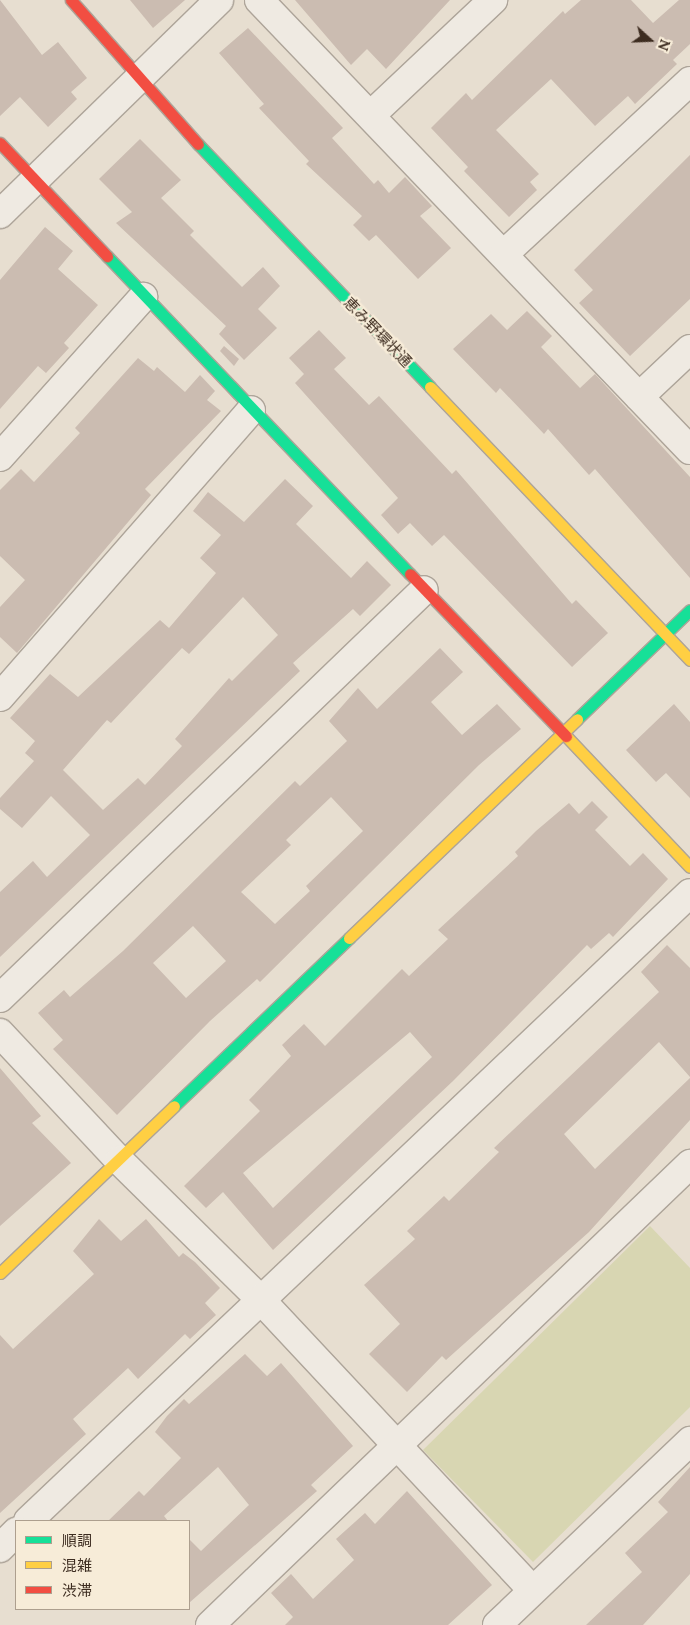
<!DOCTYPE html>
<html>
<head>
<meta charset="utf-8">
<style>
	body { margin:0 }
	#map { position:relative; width:690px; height:1625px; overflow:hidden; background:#e7ded0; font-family:Lora,"Noto Sans JP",serif }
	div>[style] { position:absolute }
	.green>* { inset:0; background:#d8d6b2 }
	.building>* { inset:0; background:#cbbcb1 }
	.roads { filter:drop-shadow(1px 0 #ada499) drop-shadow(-1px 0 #ada499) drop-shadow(0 1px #ada499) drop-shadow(0 -1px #ada499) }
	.street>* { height:28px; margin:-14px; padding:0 14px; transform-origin:14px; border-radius:14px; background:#efeae2 }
	.fast>* { height:11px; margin:-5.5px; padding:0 5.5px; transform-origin:5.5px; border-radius:5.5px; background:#16e098 }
	.slow>* { height:11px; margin:-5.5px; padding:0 5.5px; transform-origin:5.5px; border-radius:5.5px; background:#ffcf43 }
	.jam>* { height:11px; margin:-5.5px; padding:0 5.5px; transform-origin:5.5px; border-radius:5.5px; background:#f24e42 }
	span { translate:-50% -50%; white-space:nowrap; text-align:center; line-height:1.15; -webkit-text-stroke:4.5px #f7ecd8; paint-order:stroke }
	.street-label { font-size:15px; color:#3d2c20 }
	.legend { position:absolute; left:15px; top:1520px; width:175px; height:90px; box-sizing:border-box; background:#f7ecd8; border:1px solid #ad9f8e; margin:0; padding:6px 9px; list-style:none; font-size:15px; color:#3d2c20 }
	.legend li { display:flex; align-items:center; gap:10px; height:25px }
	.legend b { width:25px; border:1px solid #ad9f8e }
	.north { position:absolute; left:625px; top:15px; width:50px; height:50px; -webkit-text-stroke:4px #f7ecd8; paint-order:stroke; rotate:110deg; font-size:14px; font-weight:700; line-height:20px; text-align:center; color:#3d2c20 }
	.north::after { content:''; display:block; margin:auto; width:18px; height:22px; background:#3d2c20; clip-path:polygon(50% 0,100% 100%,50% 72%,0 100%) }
</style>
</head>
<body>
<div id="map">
	<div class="green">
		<div style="clip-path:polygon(650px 1226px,690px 1268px,690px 1407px,533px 1562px,423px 1450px)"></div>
	</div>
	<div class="building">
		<div style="clip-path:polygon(0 0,42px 55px,58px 42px,87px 78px,71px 92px,77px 99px,48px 127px,20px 97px,0 116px)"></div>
		<div style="clip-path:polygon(130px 0,185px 0,153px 28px)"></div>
		<div style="clip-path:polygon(295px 0,450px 0,386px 69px,367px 49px,351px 65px)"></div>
		<div style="clip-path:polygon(581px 0,631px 0,653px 23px,679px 0,690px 0,690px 44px,673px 60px,677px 64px,635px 104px,628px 96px,595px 126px,551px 79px,496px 130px,539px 174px,530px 182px,537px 190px,509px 217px,464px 171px,468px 167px,431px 128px,466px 93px,472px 100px,563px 11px,565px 14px)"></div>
		<div style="clip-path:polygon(248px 28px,343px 128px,332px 138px,374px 184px,378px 180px,389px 193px,405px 177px,432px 206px,420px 216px,451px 248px,418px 279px,376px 235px,369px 241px,353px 225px,362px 216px,306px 164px,309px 161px,259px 108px,264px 104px,219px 53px)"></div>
		<div style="clip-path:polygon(140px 139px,181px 180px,161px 198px,194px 231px,190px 235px,242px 287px,263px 267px,280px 286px,258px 309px,277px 328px,244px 360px,219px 334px,226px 326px,116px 223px,132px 212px,99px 179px)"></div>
		<div style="clip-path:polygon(690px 155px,690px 299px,630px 356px,579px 303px,593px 290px,574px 270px)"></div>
		<div style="clip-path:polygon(45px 227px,73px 251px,58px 269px,98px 305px,64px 343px,69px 348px,46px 373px,38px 366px,0 409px,0 280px)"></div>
		<div style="clip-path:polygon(527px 311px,552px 336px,541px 347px,580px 388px,595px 374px,690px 477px,690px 578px,595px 469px,589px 475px,548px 429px,544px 434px,500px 388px,496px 393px,453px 349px,491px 314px,507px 330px)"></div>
		<div style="clip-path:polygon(319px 330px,346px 358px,334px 369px,369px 405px,379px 396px,452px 474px,456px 470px,572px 604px,576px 600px,608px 633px,572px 667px,444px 535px,432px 546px,410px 523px,398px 534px,381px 515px,398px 498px,295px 383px,304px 374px,289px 358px)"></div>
		<div style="clip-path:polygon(224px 346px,239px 359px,234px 366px,220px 351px)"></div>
		<div style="clip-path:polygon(138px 358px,154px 371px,157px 367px,185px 392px,200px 375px,215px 391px,207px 400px,221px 411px,145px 489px,151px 495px,17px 653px,0 637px,0 607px,25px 580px,0 556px,0 490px,21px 469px,34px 482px,80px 433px,75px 428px)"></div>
		<div style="clip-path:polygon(evenodd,285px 479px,313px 506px,296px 524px,351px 578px,367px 561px,391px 585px,360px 616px,353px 609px,293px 663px,300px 671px,0 957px,0 892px,33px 861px,47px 877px,90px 835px,51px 796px,22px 828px,0 809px,0 798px,34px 761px,25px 753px,35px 741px,10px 718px,50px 674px,78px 697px,160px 620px,169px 628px,216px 573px,200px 558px,221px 535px,193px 511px,208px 492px,244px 522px,285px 479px,243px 597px,278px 635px,232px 681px,229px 678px,175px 739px,182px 746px,145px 785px,138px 778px,103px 810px,63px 770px,107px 720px,111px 723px,182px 648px,189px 654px,243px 597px)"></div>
		<div style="clip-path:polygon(evenodd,440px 648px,463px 672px,431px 702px,462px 735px,497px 704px,521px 729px,479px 765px,260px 982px,257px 979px,210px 1021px,117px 1115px,53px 1049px,63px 1040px,38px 1013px,64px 990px,70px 997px,123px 951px,295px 781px,300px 786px,347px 741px,329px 721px,358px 688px,377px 709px,440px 648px,331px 797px,363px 831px,306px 886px,310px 891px,275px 924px,241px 892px,291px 845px,286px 840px,331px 797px,440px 648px,193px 926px,226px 961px,186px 998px,153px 963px,193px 926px)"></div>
		<div style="clip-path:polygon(674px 704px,690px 722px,690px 798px,666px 773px,656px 782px,626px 750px)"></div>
		<div style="clip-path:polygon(evenodd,592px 801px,608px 817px,595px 830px,630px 866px,643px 853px,668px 879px,613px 937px,609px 933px,591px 949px,587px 945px,453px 1081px,273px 1250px,223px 1192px,206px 1208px,184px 1186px,260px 1111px,249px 1100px,291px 1056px,282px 1045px,304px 1024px,325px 1046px,402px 969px,409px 976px,448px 939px,438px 930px,518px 856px,515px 852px,536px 831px,569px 803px,579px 814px,592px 801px,410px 1032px,432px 1057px,273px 1208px,243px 1173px,410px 1032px)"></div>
		<div style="clip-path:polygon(667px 945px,690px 968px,690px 1077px,659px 1042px,564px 1134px,595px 1169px,690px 1078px,690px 1120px,589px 1232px,446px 1360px,442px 1356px,407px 1392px,369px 1354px,400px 1324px,364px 1285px,415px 1239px,407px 1231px,444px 1196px,449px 1201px,499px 1152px,494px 1148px,659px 992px,641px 972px)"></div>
		<div style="clip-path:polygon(0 1068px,41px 1116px,32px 1123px,71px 1163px,0 1226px)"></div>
		<div style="clip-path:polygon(99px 1219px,121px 1241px,146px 1219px,179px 1257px,183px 1253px,195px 1262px,220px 1288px,205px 1303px,216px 1315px,190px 1339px,185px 1334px,138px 1379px,128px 1368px,73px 1419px,86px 1434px,0 1513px,0 1335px,13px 1349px,94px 1274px,73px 1251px)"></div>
		<div style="clip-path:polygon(245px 1354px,267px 1376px,281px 1363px,353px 1446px,311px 1485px,317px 1491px,189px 1603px,189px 1539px,201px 1551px,249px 1505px,218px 1467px,164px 1516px,168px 1521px,108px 1521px,139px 1491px,144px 1496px,181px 1458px,155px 1432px,167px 1416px,184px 1399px,189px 1404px)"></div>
		<div style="clip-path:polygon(690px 1467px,690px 1574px,643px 1625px,586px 1625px,642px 1572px,625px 1553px,668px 1512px,658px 1502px)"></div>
		<div style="clip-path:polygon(407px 1491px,492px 1585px,448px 1625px,285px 1625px,293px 1617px,271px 1593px,291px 1574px,313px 1599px,354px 1560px,336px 1539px,365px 1513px,375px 1524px)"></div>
	</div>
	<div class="roads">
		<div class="street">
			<div style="left:259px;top:0;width:623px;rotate:46.24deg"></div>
			<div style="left:371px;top:115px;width:168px;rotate:-43.3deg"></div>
			<div style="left:0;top:214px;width:306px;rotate:-44.3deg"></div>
			<div style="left:504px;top:254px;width:254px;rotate:-42.9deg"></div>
			<div style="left:639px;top:397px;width:70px;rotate:-43.3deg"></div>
			<div style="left:0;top:457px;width:215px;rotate:-48.2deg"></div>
			<div style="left:0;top:697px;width:381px;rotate:-48.8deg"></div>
			<div style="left:0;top:998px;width:588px;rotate:-43.9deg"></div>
			<div style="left:0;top:1033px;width:174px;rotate:46.9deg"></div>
			<div style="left:119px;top:1160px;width:198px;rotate:44.6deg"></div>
			<div style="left:260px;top:1299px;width:398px;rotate:46.9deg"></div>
			<div style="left:28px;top:1521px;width:912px;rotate:-43.49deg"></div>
			<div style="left:0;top:1548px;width:23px;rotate:-45deg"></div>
			<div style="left:210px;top:1625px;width:666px;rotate:-43.84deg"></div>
			<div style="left:497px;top:1625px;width:267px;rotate:-43.6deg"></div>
		</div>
		<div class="fast">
			<div style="left:198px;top:144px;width:336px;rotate:46.3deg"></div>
			<div style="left:107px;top:256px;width:439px;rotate:46.4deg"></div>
			<div style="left:577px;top:719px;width:157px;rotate:-44deg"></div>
			<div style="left:174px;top:1106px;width:243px;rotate:-43.8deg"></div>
		</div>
		<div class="slow">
			<div style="left:430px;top:387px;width:377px;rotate:46.4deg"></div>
			<div style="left:566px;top:736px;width:180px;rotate:46.6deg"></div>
			<div style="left:349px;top:938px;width:316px;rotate:-43.8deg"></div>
			<div style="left:0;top:1273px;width:241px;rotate:-43.8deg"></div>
		</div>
		<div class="jam">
			<div style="left:71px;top:0;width:192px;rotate:48.6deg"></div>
			<div style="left:0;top:143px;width:156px;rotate:46.6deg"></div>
			<div style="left:410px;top:574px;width:225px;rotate:46.1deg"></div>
		</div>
	</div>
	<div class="street-label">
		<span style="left:378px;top:332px;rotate:46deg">恵み野環状通</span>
	</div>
	<ul class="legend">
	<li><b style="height:6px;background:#16e098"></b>順調</li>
	<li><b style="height:6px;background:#ffcf43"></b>混雑</li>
	<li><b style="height:6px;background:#f24e42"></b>渋滞</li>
	</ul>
	<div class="north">N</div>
</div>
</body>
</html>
